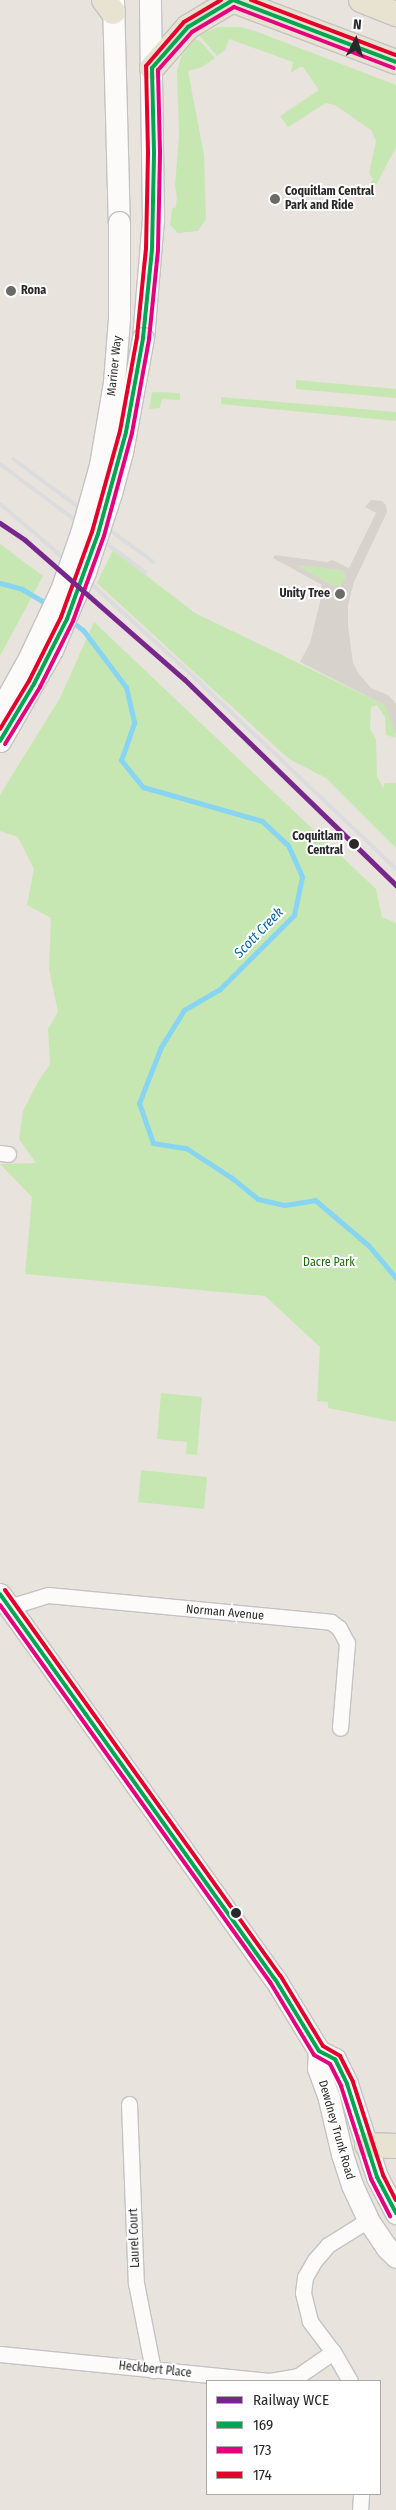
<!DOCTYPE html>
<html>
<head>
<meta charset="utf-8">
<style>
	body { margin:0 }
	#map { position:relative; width:396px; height:2510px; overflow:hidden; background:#e8e3dd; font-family:"Fira Sans Condensed",sans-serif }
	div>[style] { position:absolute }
	.green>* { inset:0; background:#c7e7b2 }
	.plaza>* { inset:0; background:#d7d2cc }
	.stream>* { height:5px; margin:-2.5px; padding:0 2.5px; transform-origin:2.5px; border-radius:2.5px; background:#87d5f3 }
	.roads { filter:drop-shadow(1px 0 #c4c3c4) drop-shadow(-1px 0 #c4c3c4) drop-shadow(0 1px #c4c3c4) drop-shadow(0 -1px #c4c3c4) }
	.minor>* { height:15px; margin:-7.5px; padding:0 7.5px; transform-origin:7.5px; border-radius:7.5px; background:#fcfbfa }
	.secondary>* { height:21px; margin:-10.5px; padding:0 10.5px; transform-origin:10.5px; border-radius:10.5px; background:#fcfbfa }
	.primary>* { height:24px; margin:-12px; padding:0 12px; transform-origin:12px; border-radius:12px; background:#e8e2d0 }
	.rail>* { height:4px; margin:-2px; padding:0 2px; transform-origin:2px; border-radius:2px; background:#dcdcde }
	.bridges { filter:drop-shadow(1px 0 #c4c3c4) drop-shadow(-1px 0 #c4c3c4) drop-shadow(0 1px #c4c3c4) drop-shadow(0 -1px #c4c3c4) }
	.secondary-bridge>* { height:21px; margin:-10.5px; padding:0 10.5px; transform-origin:10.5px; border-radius:10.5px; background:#fcfbfa }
	.bus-1>* { height:4px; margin:-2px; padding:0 2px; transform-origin:2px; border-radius:2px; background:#00a651 }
	.bus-2>* { height:4px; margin:-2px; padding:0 2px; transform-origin:2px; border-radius:2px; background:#e5007d }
	.bus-3>* { height:4px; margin:-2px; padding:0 2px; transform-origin:2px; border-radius:2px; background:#e4002b }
	.rail-1>* { height:5px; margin:-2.5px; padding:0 2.5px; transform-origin:2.5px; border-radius:2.5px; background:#77278b }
	.dots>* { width:14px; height:14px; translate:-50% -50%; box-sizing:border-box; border:2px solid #fff; border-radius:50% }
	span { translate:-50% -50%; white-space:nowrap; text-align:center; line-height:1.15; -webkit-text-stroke:4px #fff; paint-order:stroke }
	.poi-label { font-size:12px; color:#292929; font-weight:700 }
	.left { translate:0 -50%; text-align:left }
	.right { translate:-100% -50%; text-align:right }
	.street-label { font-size:12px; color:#292929 }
	.stop-label { font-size:12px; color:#292929; font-weight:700 }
	.park-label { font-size:12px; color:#236d11 }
	.water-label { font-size:14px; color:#0069a5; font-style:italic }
	.legend { position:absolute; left:206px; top:2380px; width:175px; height:115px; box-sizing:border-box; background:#fff; border:1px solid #a9a9a9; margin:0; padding:6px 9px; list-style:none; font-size:15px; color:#292929 }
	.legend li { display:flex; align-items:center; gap:10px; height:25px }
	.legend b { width:25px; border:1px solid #a9a9a9 }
	.north { position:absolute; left:331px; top:15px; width:50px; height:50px; -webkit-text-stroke:4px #fff; paint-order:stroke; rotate:5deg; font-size:14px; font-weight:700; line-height:20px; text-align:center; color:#292929 }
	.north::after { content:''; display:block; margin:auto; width:18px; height:22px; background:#292929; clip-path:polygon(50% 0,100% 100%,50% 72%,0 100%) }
</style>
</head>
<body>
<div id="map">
	<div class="green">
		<div style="clip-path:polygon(219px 27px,240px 27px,255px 31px,396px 85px,396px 147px,373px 191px,368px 189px,373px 179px,369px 173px,376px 141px,371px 130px,335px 105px,326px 103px,288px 127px,280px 116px,319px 90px,303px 67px,300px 67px,291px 73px,293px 62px,229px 39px,225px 50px,217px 56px,199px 35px)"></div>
		<div style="clip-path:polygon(194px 39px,200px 41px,215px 58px,202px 67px,188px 71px,204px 155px,206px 219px,198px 231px,178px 233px,170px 225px,172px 209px,176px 207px,177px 197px,175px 185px,179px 136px,177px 71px,181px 57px)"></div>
		<div style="clip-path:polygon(296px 380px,396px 389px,396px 398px,296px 389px)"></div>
		<div style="clip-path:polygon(152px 392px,180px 393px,180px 400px,162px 399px,160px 408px,149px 409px)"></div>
		<div style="clip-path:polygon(221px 397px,396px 412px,396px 421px,221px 404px)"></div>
		<div style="clip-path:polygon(0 544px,43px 576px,0 656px)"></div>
		<div style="clip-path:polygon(113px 550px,195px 613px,385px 705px,394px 724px,396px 738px,386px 735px,385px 717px,377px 705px,371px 707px,370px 729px,376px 739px,377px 776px,383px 788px,385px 783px,396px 783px,396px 848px,326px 778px,289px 759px,97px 583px)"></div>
		<div style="clip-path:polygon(294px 564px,341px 570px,344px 572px,345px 578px,340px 586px,334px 586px)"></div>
		<div style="clip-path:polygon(94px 622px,376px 889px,382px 917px,396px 923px,396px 1422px,328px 1408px,328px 1402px,317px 1401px,320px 1347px,265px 1296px,25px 1274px,32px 1197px,0 1164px,36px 1163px,19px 1139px,23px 1111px,39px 1080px,50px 1064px,48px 1029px,58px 1012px,49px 969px,51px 918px,27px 905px,34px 869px,18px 837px,0 831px,0 795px,60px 698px)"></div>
		<div style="clip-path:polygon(161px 1393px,202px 1397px,197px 1455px,186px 1454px,187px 1442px,157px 1439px)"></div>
		<div style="clip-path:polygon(141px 1470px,207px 1477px,204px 1509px,138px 1502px)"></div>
	</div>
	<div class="plaza">
		<div style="clip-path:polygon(evenodd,371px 500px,382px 501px,386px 505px,387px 512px,354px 582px,348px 605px,348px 626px,353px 663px,359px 674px,371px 688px,388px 695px,396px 704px,396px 734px,385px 705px,300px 662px,310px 643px,321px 598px,317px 595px,322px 585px,273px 558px,275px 555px,327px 562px,332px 560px,349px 568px,376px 513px,365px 507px,371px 500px,296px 565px,341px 570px,344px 572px,345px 578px,340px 586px,334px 586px,296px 565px)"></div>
	</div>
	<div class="stream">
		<div style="left:0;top:583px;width:23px;rotate:15deg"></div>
		<div style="left:22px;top:589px;width:31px;rotate:31deg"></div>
		<div style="left:70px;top:620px;width:16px;rotate:38deg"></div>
		<div style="left:83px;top:630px;width:71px;rotate:53deg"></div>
		<div style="left:126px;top:687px;width:37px;rotate:77deg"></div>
		<div style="left:134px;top:723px;width:39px;rotate:109deg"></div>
		<div style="left:121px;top:760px;width:35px;rotate:51deg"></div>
		<div style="left:143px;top:787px;width:124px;rotate:15.9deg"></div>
		<div style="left:262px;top:821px;width:35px;rotate:43deg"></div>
		<div style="left:288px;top:845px;width:35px;rotate:66deg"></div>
		<div style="left:302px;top:877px;width:39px;rotate:102deg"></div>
		<div style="left:294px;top:915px;width:105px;rotate:135deg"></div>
		<div style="left:220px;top:989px;width:42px;rotate:149.7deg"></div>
		<div style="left:184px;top:1010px;width:44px;rotate:121.9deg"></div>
		<div style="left:161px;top:1047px;width:60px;rotate:111.4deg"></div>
		<div style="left:139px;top:1103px;width:42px;rotate:70.7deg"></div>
		<div style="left:153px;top:1143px;width:33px;rotate:9deg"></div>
		<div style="left:186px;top:1148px;width:55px;rotate:33.1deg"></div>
		<div style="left:232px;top:1178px;width:33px;rotate:39deg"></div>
		<div style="left:258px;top:1199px;width:28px;rotate:13deg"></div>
		<div style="left:285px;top:1205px;width:30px;rotate:-9deg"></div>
		<div style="left:315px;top:1200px;width:71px;rotate:40.4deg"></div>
		<div style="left:369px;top:1246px;width:42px;rotate:49.8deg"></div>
	</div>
	<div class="roads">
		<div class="minor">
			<div style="left:0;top:1153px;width:8px;rotate:7deg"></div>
			<div style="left:9px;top:1607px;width:41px;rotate:-17.1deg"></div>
			<div style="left:48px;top:1595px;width:284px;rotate:5.4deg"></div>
			<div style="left:331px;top:1622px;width:10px;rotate:37deg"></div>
			<div style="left:339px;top:1628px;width:17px;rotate:62deg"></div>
			<div style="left:347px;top:1643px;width:85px;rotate:94.7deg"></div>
			<div style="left:129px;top:2104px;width:179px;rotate:87.8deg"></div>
			<div style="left:136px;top:2283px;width:89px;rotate:78.9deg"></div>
			<div style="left:0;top:2354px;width:271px;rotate:5.7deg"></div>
			<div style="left:270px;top:2381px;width:28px;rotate:-10deg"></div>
			<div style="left:298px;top:2376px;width:42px;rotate:-34.4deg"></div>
			<div style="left:350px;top:2381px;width:34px;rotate:-120deg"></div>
			<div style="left:333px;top:2352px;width:39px;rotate:-127deg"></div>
			<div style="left:310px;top:2321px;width:29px;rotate:-104deg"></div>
			<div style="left:303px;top:2293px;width:16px;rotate:-83deg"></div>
			<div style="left:305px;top:2277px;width:20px;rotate:-60deg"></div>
			<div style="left:315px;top:2260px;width:20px;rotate:-49deg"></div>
			<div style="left:328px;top:2245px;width:47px;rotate:-32deg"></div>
			<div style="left:360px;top:2510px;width:16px;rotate:-86deg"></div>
		</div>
		<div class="secondary">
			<div style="left:113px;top:0;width:222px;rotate:88.5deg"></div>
			<div style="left:143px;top:338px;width:118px;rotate:-85.2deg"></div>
			<div style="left:153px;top:220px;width:220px;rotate:-90.8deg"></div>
			<div style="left:0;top:1594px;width:473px;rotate:54.5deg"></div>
			<div style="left:275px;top:1979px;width:84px;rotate:58.6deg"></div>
			<div style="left:319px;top:2051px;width:18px;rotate:27deg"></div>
			<div style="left:335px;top:2059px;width:28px;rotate:64deg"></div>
			<div style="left:347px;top:2084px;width:98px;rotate:72.1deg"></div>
			<div style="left:377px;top:2177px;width:41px;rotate:62.2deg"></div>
			<div style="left:319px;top:2051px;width:17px;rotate:93deg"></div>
			<div style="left:318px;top:2068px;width:33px;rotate:70deg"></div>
			<div style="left:329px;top:2099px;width:57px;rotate:76.7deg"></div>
			<div style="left:342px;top:2154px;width:33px;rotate:72deg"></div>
			<div style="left:352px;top:2185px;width:38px;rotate:65deg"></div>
			<div style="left:368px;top:2220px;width:34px;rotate:56deg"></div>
			<div style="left:387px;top:2248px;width:13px;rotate:45deg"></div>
		</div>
		<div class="primary">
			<div style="left:104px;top:0;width:15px;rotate:53deg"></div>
			<div style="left:232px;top:0;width:175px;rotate:20.7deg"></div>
			<div style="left:361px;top:0;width:38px;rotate:22deg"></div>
			<div style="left:152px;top:68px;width:55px;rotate:-48.7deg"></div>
			<div style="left:188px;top:27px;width:52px;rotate:-31deg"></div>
			<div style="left:367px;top:2145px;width:29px;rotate:2deg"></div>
		</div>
	</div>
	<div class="rail">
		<div style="left:13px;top:459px;width:174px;rotate:36.3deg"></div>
		<div style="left:0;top:464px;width:181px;rotate:36.7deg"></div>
		<div style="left:0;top:504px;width:68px;rotate:40.2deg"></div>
		<div style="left:52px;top:548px;width:193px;rotate:42.3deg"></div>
		<div style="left:195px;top:678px;width:277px;rotate:43.5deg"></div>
	</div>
	<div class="bridges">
		<div class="secondary-bridge">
			<div style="left:0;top:710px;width:57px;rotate:-60.8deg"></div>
			<div style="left:28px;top:660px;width:77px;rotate:-64.8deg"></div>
			<div style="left:61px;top:590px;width:60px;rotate:-70.7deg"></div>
			<div style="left:81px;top:533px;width:71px;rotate:-74.4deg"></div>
			<div style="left:100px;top:465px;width:84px;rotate:-80.4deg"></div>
			<div style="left:114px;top:382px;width:63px;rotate:-85.5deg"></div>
			<div style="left:119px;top:319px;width:97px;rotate:-90deg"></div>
			<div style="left:0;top:741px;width:105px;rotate:-60.3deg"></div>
			<div style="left:52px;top:650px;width:85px;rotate:-67.1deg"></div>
			<div style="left:85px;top:572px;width:83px;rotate:-71.8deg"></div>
			<div style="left:111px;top:493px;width:42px;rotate:-75deg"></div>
			<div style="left:122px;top:452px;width:116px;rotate:-79.6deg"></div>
		</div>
	</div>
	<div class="bus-1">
		<div style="left:0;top:741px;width:66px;rotate:-59.2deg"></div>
		<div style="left:34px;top:684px;width:73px;rotate:-63.1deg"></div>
		<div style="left:67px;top:619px;width:90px;rotate:-70deg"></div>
		<div style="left:98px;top:534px;width:106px;rotate:-74.6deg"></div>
		<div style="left:126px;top:432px;width:96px;rotate:-79.7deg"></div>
		<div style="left:143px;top:338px;width:89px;rotate:-84.2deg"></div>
		<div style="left:152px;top:249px;width:97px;rotate:-88.8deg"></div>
		<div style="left:154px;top:152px;width:84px;rotate:-91.4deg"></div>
		<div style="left:152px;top:68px;width:55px;rotate:-48.7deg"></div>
		<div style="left:188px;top:27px;width:52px;rotate:-31deg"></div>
		<div style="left:233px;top:0;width:174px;rotate:20.8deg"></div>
		<div style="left:0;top:1594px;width:473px;rotate:54.5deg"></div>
		<div style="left:275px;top:1979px;width:84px;rotate:58.6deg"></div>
		<div style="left:319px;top:2051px;width:18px;rotate:27deg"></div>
		<div style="left:335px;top:2059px;width:28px;rotate:64deg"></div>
		<div style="left:347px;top:2084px;width:98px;rotate:72.1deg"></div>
		<div style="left:377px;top:2177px;width:41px;rotate:62.2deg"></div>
	</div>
	<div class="bus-2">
		<div style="left:5px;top:744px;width:67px;rotate:-58.4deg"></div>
		<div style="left:40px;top:687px;width:74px;rotate:-63.4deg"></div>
		<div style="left:73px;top:621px;width:90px;rotate:-70deg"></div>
		<div style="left:104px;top:536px;width:107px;rotate:-74.8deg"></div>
		<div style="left:132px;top:433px;width:96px;rotate:-79.7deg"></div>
		<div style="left:149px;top:339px;width:89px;rotate:-84.2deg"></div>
		<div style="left:158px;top:250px;width:98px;rotate:-88.8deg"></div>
		<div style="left:160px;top:152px;width:82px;rotate:-91.4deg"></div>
		<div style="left:158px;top:70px;width:51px;rotate:-48.2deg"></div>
		<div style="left:192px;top:32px;width:49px;rotate:-30.8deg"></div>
		<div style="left:234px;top:7px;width:171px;rotate:20.9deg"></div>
		<div style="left:0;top:1605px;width:464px;rotate:54.4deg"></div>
		<div style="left:270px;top:1982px;width:85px;rotate:58.9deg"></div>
		<div style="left:314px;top:2055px;width:18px;rotate:29deg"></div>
		<div style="left:330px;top:2064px;width:25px;rotate:63deg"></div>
		<div style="left:341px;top:2086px;width:98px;rotate:72.1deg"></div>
		<div style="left:371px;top:2179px;width:42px;rotate:62.8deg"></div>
	</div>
	<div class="bus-3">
		<div style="left:251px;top:0;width:155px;rotate:20.8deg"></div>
		<div style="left:0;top:729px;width:56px;rotate:-58.9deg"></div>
		<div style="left:29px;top:681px;width:72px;rotate:-63.4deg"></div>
		<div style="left:61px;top:617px;width:90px;rotate:-70deg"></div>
		<div style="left:92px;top:532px;width:105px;rotate:-74.5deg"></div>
		<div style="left:120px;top:431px;width:96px;rotate:-79.7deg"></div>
		<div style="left:137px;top:337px;width:88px;rotate:-84.2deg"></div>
		<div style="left:146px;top:249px;width:97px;rotate:-88.8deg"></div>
		<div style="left:148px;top:152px;width:86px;rotate:-91.3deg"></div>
		<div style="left:146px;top:66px;width:58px;rotate:-49.2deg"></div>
		<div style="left:184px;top:22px;width:43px;rotate:-30.7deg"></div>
		<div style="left:5px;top:1590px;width:473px;rotate:54.5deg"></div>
		<div style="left:280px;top:1975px;width:83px;rotate:58.8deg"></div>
		<div style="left:323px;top:2046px;width:20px;rotate:30deg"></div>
		<div style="left:340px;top:2056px;width:29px;rotate:63deg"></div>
		<div style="left:353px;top:2082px;width:98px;rotate:72.1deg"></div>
		<div style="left:383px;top:2175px;width:28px;rotate:63deg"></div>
	</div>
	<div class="rail-1">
		<div style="left:0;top:523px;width:30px;rotate:34deg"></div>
		<div style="left:25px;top:540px;width:211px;rotate:41.2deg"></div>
		<div style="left:184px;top:679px;width:296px;rotate:44.2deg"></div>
	</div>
	<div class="dots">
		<div style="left:275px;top:199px;background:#6c6a68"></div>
		<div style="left:11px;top:291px;background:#6c6a68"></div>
		<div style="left:340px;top:594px;background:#6c6a68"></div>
		<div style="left:354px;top:844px;background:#292929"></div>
		<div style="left:236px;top:1913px;background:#292929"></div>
	</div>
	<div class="poi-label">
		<span class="left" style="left:285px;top:199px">Coquitlam Central<br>Park and Ride</span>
		<span class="left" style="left:21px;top:291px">Rona</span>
		<span class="right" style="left:330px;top:594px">Unity Tree</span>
	</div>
	<div class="street-label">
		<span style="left:115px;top:366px;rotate:-84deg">Mariner Way</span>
		<span style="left:225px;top:1613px;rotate:5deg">Norman Avenue</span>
		<span style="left:336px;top:2130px;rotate:74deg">Dewdney Trunk Road</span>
		<span style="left:135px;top:2238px;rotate:-92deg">Laurel Court</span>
		<span style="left:155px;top:2370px;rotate:6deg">Heckbert Place</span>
	</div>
	<div class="stop-label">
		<span class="right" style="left:343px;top:844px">Coquitlam<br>Central</span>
	</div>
	<div class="park-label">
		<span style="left:329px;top:1263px">Dacre Park</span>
	</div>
	<div class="water-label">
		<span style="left:259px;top:933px;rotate:-46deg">Scott Creek</span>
	</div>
	<ul class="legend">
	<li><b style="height:6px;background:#77278b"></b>Railway WCE</li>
	<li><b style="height:6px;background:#00a651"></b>169</li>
	<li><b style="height:6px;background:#e5007d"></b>173</li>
	<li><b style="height:6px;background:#e4002b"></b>174</li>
	</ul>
	<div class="north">N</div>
</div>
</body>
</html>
